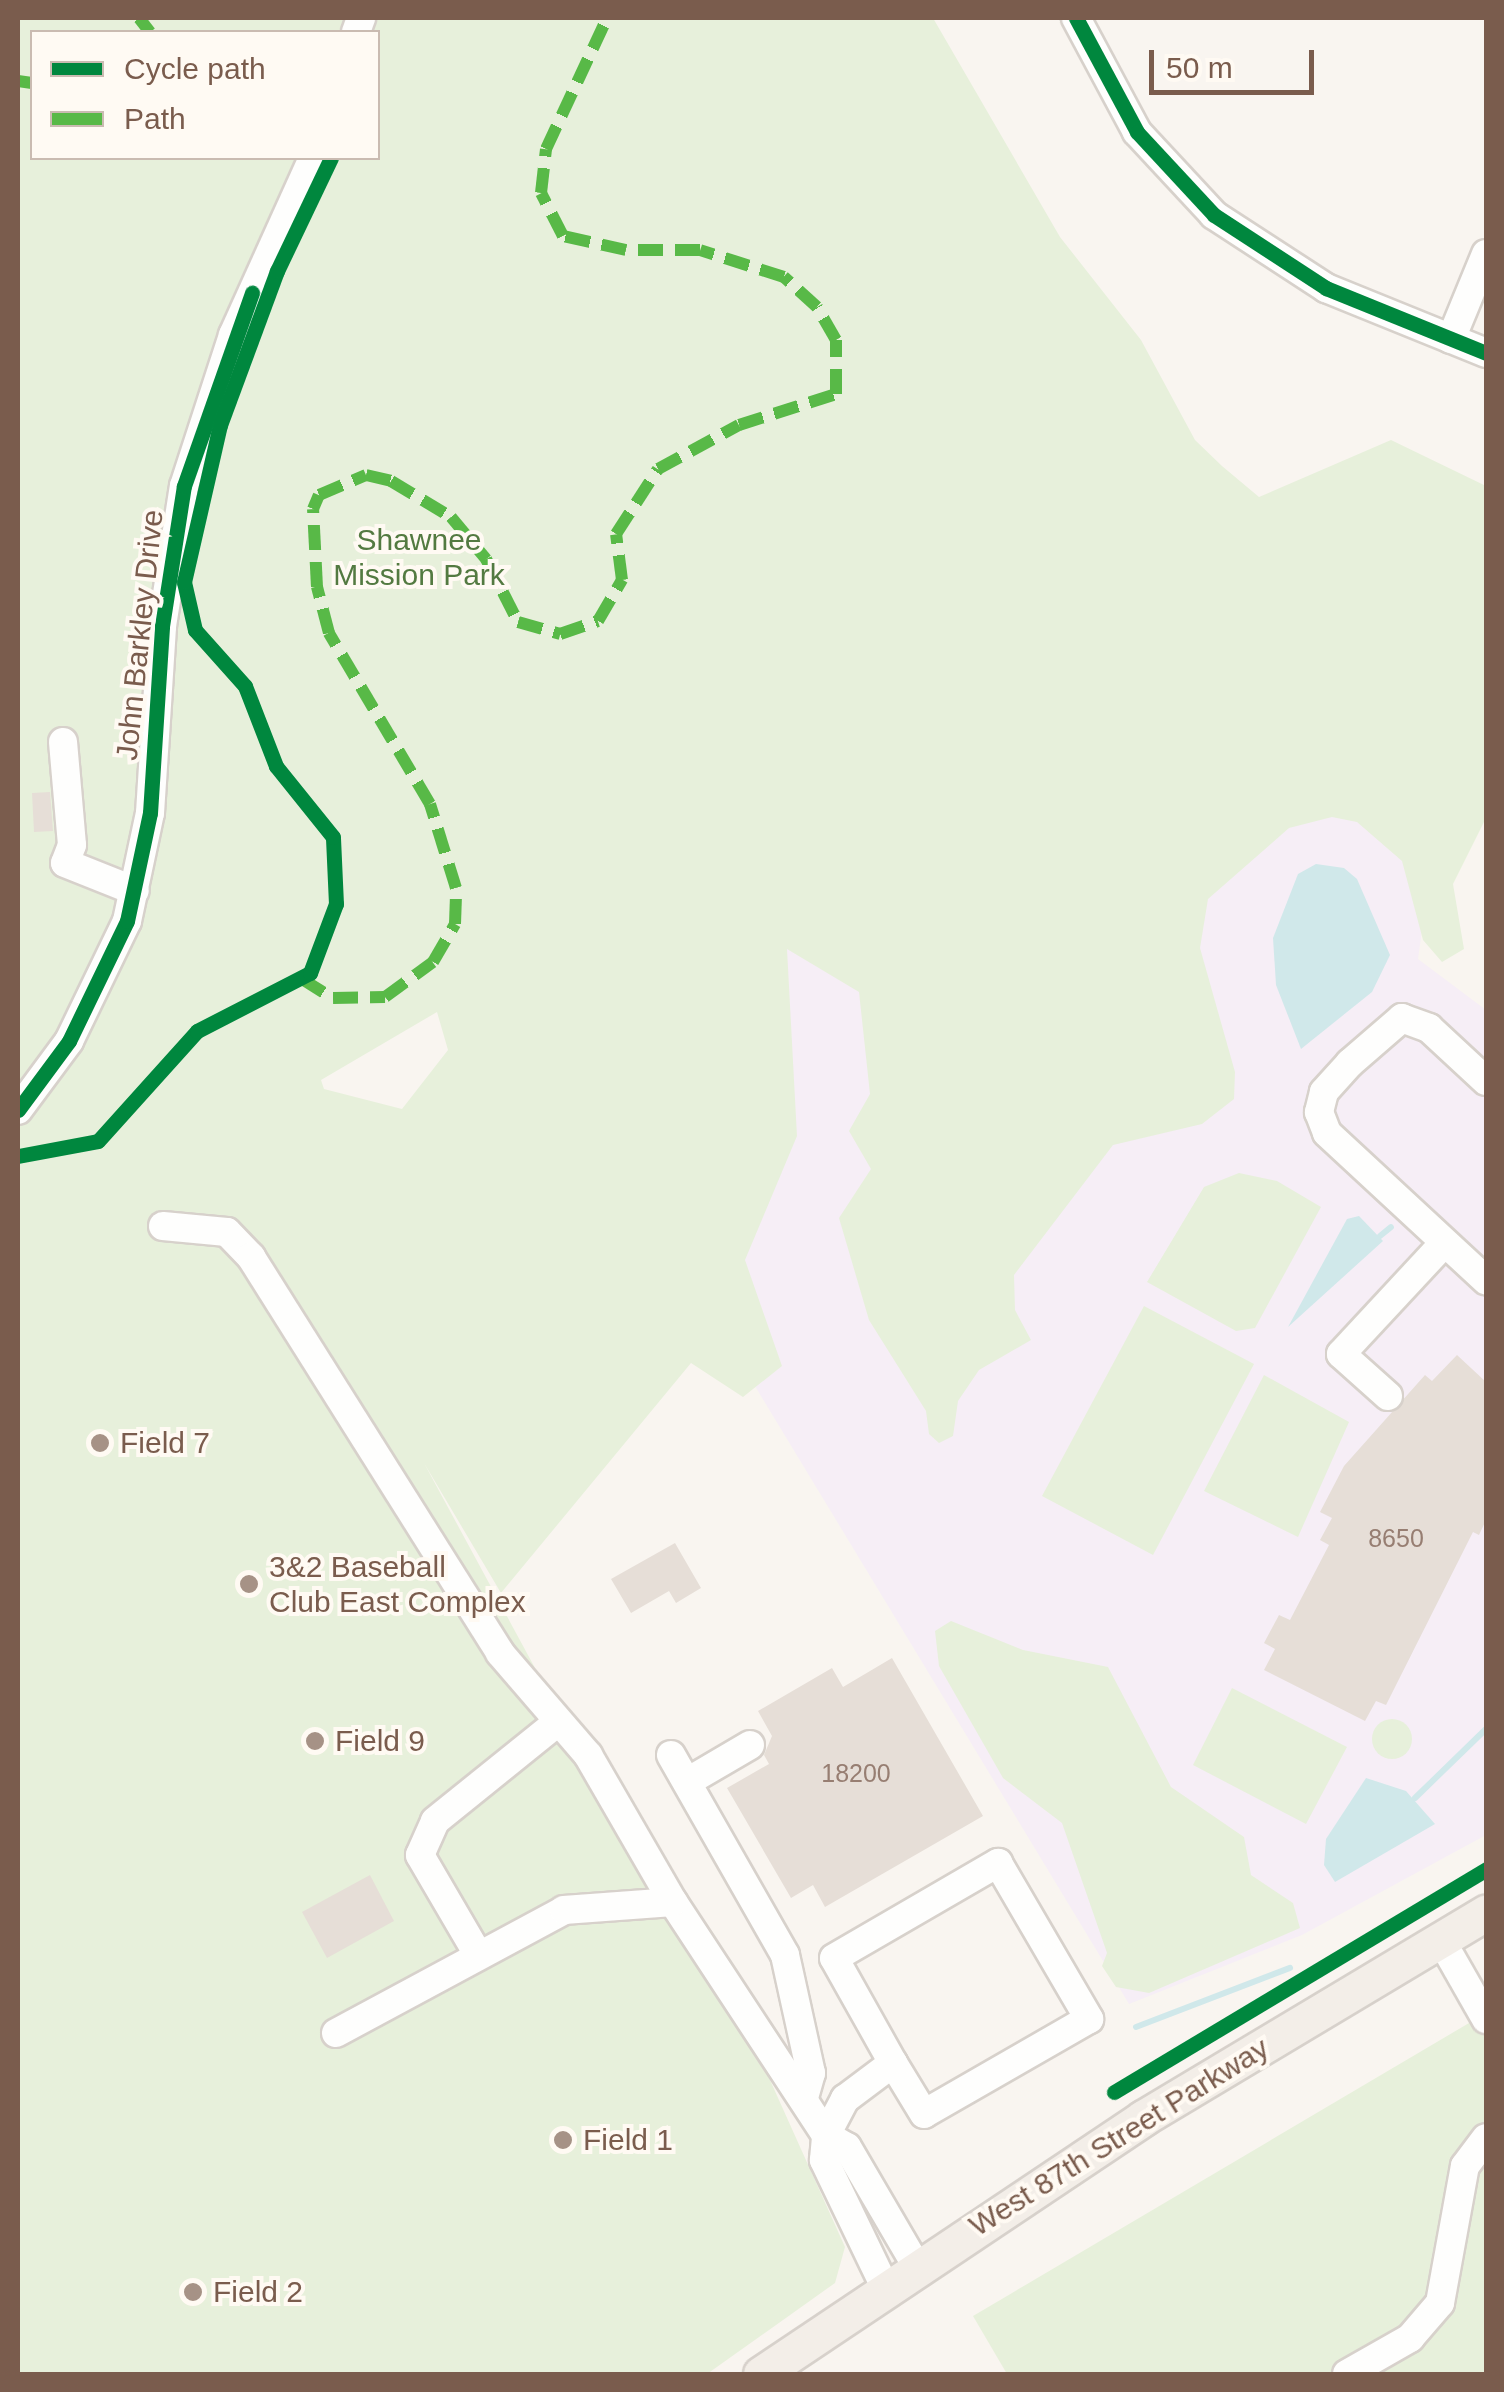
<!DOCTYPE html>
<html>
<head>
<meta charset="utf-8">
<style>
	body { margin:0 }
	#map { position:relative; width:1504px; height:2392px; overflow:hidden; background:#f9f5f0; font-family:Arial,sans-serif }
	div>[style] { position:absolute }
	.education>* { inset:0; background:#f6eef6 }
	.green>* { inset:0; background:#e7f0db }
	.round { border-radius:50% }
	.water>* { inset:0; background:#d0e8ea }
	.stream>* { height:6px; margin:-3px; padding:0 3px; transform-origin:3px; border-radius:3px; background:#d0e8ea }
	.building>* { inset:0; background:#e6ded7 }
	.roads { filter:drop-shadow(2px 0 #d7d1cb) drop-shadow(-2px 0 #d7d1cb) drop-shadow(0 2px #d7d1cb) drop-shadow(0 -2px #d7d1cb) }
	.minor>* { height:28px; margin:-14px; padding:0 14px; transform-origin:14px; border-radius:14px; background:#fefefd }
	.major>* { height:35px; margin:-17.5px; padding:0 17.5px; transform-origin:17.5px; border-radius:17.5px; background:#f3eee8 }
	.quiet>* { height:12px; margin-top:-6px; transform-origin:0; background:repeating-linear-gradient(90deg,#58b947 0 25px,transparent 0 37px) }
	.cycleway>* { height:15px; margin:-7.5px; padding:0 7.5px; transform-origin:7.5px; border-radius:7.5px; background:#00873e }
	.dots>* { width:28px; height:28px; translate:-50% -50%; box-sizing:border-box; border:5px solid #fffaf3; border-radius:50% }
	span { translate:-50% -50%; white-space:nowrap; text-align:center; line-height:1.15; -webkit-text-stroke:8px #fffaf3; paint-order:stroke }
	.number-label { font-size:25px; color:#977e72 }
	.number-label span { -webkit-text-stroke-width:0 }
	.park-label { font-size:30px; color:#537a41 }
	.street-label { font-size:30px; color:#7a5c4d }
	.poi-label { font-size:30px; color:#7a5c4d }
	.left { translate:0 -50%; text-align:left }
	.frame { position:absolute; inset:0; border:20px solid #7a5c4d; pointer-events:none }
	.legend { position:absolute; left:30px; top:30px; width:350px; height:130px; box-sizing:border-box; background:#fffaf3; border:2px solid #cabbb1; margin:0; padding:12px 18px; list-style:none; font-size:30px; color:#7a5c4d }
	.legend li { display:flex; align-items:center; gap:20px; height:50px }
	.legend b { width:50px; border:2px solid #cabbb1 }
	.scale { position:absolute; left:1149px; top:50px; width:165px; height:45px; box-sizing:border-box; border:5px solid #7a5c4d; border-top:0; padding-left:12px; font-size:30px; line-height:35px; white-space:nowrap; color:#7a5c4d; -webkit-text-stroke:8px #fffaf3; paint-order:stroke }
</style>
</head>
<body>
<div id="map">
	<div class="education">
		<div style="clip-path:polygon(1379px 461px,1433px 850px,1418px 959px,1486px 1010px,1486px 1835px,1302px 1935px,1129px 2004px,505px 973px)"></div>
	</div>
	<div class="green">
		<div style="clip-path:polygon(evenodd,18px 18px,933px 18px,1060px 237px,1141px 340px,1195px 440px,1222px 466px,1259px 497px,1391px 440px,1486px 486px,1486px 818px,1453px 884px,1464px 949px,1442px 962px,1423px 940px,1402px 861px,1357px 822px,1332px 817px,1289px 828px,1208px 899px,1200px 948px,1235px 1072px,1234px 1099px,1202px 1124px,1113px 1145px,1014px 1275px,1015px 1310px,1031px 1340px,979px 1370px,958px 1401px,953px 1436px,939px 1443px,929px 1434px,926px 1411px,869px 1320px,839px 1218px,871px 1169px,849px 1131px,870px 1094px,859px 992px,787px 949px,797px 1136px,745px 1260px,782px 1366px,743px 1397px,691px 1363px,501px 1593px,424px 1463px,535px 1668px,695px 1913px,845px 2247px,835px 2283px,707px 2374px,18px 2374px,18px 18px,32px 32px,378px 32px,378px 158px,32px 158px,32px 32px,18px 18px,437px 1012px,448px 1050px,402px 1109px,324px 1089px,321px 1080px,437px 1012px)"></div>
		<div style="clip-path:polygon(1239px 1173px,1277px 1181px,1321px 1207px,1255px 1328px,1236px 1331px,1147px 1282px,1204px 1187px)"></div>
		<div style="clip-path:polygon(1144px 1306px,1254px 1364px,1153px 1555px,1042px 1496px)"></div>
		<div style="clip-path:polygon(1264px 1375px,1349px 1422px,1298px 1537px,1204px 1491px)"></div>
		<div style="clip-path:polygon(951px 1621px,1023px 1650px,1108px 1667px,1171px 1787px,1244px 1837px,1251px 1875px,1293px 1903px,1300px 1928px,1149px 1993px,1116px 1987px,1102px 1966px,1107px 1953px,1062px 1823px,1003px 1778px,939px 1666px,935px 1631px)"></div>
		<div style="clip-path:polygon(1232px 1688px,1347px 1747px,1306px 1824px,1193px 1765px)"></div>
		<div class="round" style="left:1372px;top:1719px;width:40px;height:40px"></div>
		<div style="clip-path:polygon(1486px 2013px,1486px 2374px,1007px 2374px,973px 2316px)"></div>
	</div>
	<div class="water">
		<div style="clip-path:polygon(1316px 864px,1344px 868px,1357px 879px,1390px 955px,1372px 992px,1301px 1049px,1276px 985px,1273px 938px,1298px 874px)"></div>
		<div style="clip-path:polygon(1359px 1216px,1383px 1241px,1288px 1327px,1347px 1219px)"></div>
		<div style="clip-path:polygon(1366px 1778px,1406px 1791px,1435px 1824px,1335px 1882px,1324px 1865px,1326px 1839px)"></div>
	</div>
	<div class="stream">
		<div style="left:1380px;top:1236px;width:14px;rotate:-39deg"></div>
		<div style="left:1415px;top:1798px;width:99px;rotate:-44.2deg"></div>
		<div style="left:1136px;top:2027px;width:165px;rotate:-21deg"></div>
	</div>
	<div class="building">
		<div style="clip-path:polygon(50px 792px,53px 831px,34px 832px,32px 793px)"></div>
		<div style="clip-path:polygon(1457px 1355px,1486px 1382px,1486px 1520px,1479px 1535px,1473px 1532px,1386px 1705px,1376px 1701px,1365px 1721px,1264px 1670px,1275px 1649px,1264px 1643px,1279px 1615px,1290px 1620px,1329px 1545px,1320px 1540px,1332px 1518px,1320px 1512px,1344px 1466px,1425px 1375px,1432px 1381px)"></div>
		<div style="clip-path:polygon(675px 1543px,701px 1588px,676px 1603px,669px 1591px,631px 1613px,611px 1579px)"></div>
		<div style="clip-path:polygon(892px 1658px,983px 1816px,825px 1907px,813px 1885px,791px 1898px,727px 1788px,769px 1764px,764px 1755px,772px 1736px,758px 1711px,832px 1668px,843px 1687px)"></div>
		<div style="clip-path:polygon(370px 1875px,394px 1921px,327px 1958px,302px 1912px)"></div>
	</div>
	<div class="roads">
		<div class="minor">
			<div style="left:1076px;top:18px;width:129px;rotate:61.8deg"></div>
			<div style="left:1137px;top:132px;width:113px;rotate:47.1deg"></div>
			<div style="left:1214px;top:215px;width:134px;rotate:33.1deg"></div>
			<div style="left:1326px;top:288px;width:173px;rotate:22.1deg"></div>
			<div style="left:356px;top:32px;width:15px;rotate:-70deg"></div>
			<div style="left:1451px;top:339px;width:92px;rotate:-67.6deg"></div>
			<div style="left:63px;top:742px;width:103px;rotate:85deg"></div>
			<div style="left:72px;top:845px;width:19px;rotate:111deg"></div>
			<div style="left:65px;top:863px;width:75px;rotate:21.8deg"></div>
			<div style="left:1486px;top:1081px;width:78px;rotate:-137.1deg"></div>
			<div style="left:1429px;top:1028px;width:29px;rotate:-160deg"></div>
			<div style="left:1402px;top:1018px;width:69px;rotate:139.1deg"></div>
			<div style="left:1350px;top:1063px;width:39px;rotate:132deg"></div>
			<div style="left:1324px;top:1092px;width:21px;rotate:104deg"></div>
			<div style="left:1319px;top:1112px;width:22px;rotate:69deg"></div>
			<div style="left:1327px;top:1133px;width:217px;rotate:42.8deg"></div>
			<div style="left:18px;top:1110px;width:86px;rotate:-53.5deg"></div>
			<div style="left:69px;top:1041px;width:133px;rotate:-64.2deg"></div>
			<div style="left:127px;top:921px;width:110px;rotate:-78deg"></div>
			<div style="left:150px;top:813px;width:187px;rotate:-86.3deg"></div>
			<div style="left:162px;top:626px;width:142px;rotate:-81.1deg"></div>
			<div style="left:184px;top:486px;width:159px;rotate:-72deg"></div>
			<div style="left:233px;top:335px;width:194px;rotate:-65.7deg"></div>
			<div style="left:163px;top:1226px;width:64px;rotate:5.4deg"></div>
			<div style="left:227px;top:1232px;width:35px;rotate:46deg"></div>
			<div style="left:251px;top:1257px;width:468px;rotate:57.8deg"></div>
			<div style="left:500px;top:1653px;width:135px;rotate:49.2deg"></div>
			<div style="left:588px;top:1755px;width:170px;rotate:60deg"></div>
			<div style="left:673px;top:1902px;width:279px;rotate:56.7deg"></div>
			<div style="left:826px;top:2135px;width:24px;rotate:30deg"></div>
			<div style="left:847px;top:2147px;width:137px;rotate:59.7deg"></div>
			<div style="left:1388px;top:1396px;width:63px;rotate:-138.2deg"></div>
			<div style="left:1341px;top:1354px;width:151px;rotate:-47.1deg"></div>
			<div style="left:671px;top:1755px;width:230px;rotate:60.3deg"></div>
			<div style="left:785px;top:1955px;width:121px;rotate:77.6deg"></div>
			<div style="left:811px;top:2073px;width:25px;rotate:106deg"></div>
			<div style="left:687px;top:1782px;width:73px;rotate:-30.4deg"></div>
			<div style="left:1441px;top:1940px;width:91px;rotate:60.3deg"></div>
			<div style="left:476px;top:1951px;width:111px;rotate:-120.3deg"></div>
			<div style="left:420px;top:1855px;width:37px;rotate:-66deg"></div>
			<div style="left:435px;top:1821px;width:154px;rotate:-38.9deg"></div>
			<div style="left:336px;top:2033px;width:259px;rotate:-28.3deg"></div>
			<div style="left:564px;top:1910px;width:109px;rotate:-4.2deg"></div>
			<div style="left:885px;top:2287px;width:141px;rotate:-115.7deg"></div>
			<div style="left:824px;top:2160px;width:25px;rotate:-85deg"></div>
			<div style="left:826px;top:2135px;width:41px;rotate:-62.2deg"></div>
			<div style="left:845px;top:2099px;width:60px;rotate:-36.9deg"></div>
			<div style="left:893px;top:2063px;width:120px;rotate:-119.3deg"></div>
			<div style="left:834px;top:1958px;width:190px;rotate:-30.1deg"></div>
			<div style="left:998px;top:1863px;width:181px;rotate:59.7deg"></div>
			<div style="left:1089px;top:2019px;width:190px;rotate:150.1deg"></div>
			<div style="left:924px;top:2114px;width:60px;rotate:-121.3deg"></div>
			<div style="left:1347px;top:2374px;width:73px;rotate:-29.7deg"></div>
			<div style="left:1410px;top:2338px;width:46px;rotate:-49.4deg"></div>
			<div style="left:1440px;top:2303px;width:139px;rotate:-79.7deg"></div>
			<div style="left:1465px;top:2166px;width:35px;rotate:-53deg"></div>
		</div>
		<div class="major">
			<div style="left:761px;top:2374px;width:460px;rotate:-33.8deg"></div>
			<div style="left:1143px;top:2118px;width:400px;rotate:-30.9deg"></div>
		</div>
	</div>
	<div class="quiet">
		<div style="left:139px;top:18px;width:18px;rotate:52deg"></div>
		<div style="left:18px;top:81px;width:14px;rotate:8deg"></div>
		<div style="left:302px;top:979px;width:36px;rotate:32deg"></div>
		<div style="left:333px;top:998px;width:52px;rotate:-1.1deg"></div>
		<div style="left:385px;top:997px;width:59px;rotate:-36.1deg"></div>
		<div style="left:433px;top:962px;width:44px;rotate:-59.9deg"></div>
		<div style="left:455px;top:924px;width:36px;rotate:-88deg"></div>
		<div style="left:456px;top:888px;width:88px;rotate:-107.2deg"></div>
		<div style="left:430px;top:804px;width:199px;rotate:-120.6deg"></div>
		<div style="left:329px;top:633px;width:48px;rotate:-104.6deg"></div>
		<div style="left:317px;top:587px;width:78px;rotate:-92.9deg"></div>
		<div style="left:313px;top:509px;width:15px;rotate:-67deg"></div>
		<div style="left:319px;top:495px;width:51px;rotate:-23.1deg"></div>
		<div style="left:366px;top:475px;width:26px;rotate:13deg"></div>
		<div style="left:391px;top:481px;width:70px;rotate:31deg"></div>
		<div style="left:451px;top:517px;width:55px;rotate:50.2deg"></div>
		<div style="left:486px;top:559px;width:71px;rotate:63.1deg"></div>
		<div style="left:518px;top:622px;width:44px;rotate:15.9deg"></div>
		<div style="left:560px;top:634px;width:40px;rotate:-18.9deg"></div>
		<div style="left:598px;top:621px;width:48px;rotate:-59.7deg"></div>
		<div style="left:622px;top:580px;width:46px;rotate:-97.4deg"></div>
		<div style="left:616px;top:534px;width:77px;rotate:-57.1deg"></div>
		<div style="left:658px;top:469px;width:92px;rotate:-28.5deg"></div>
		<div style="left:739px;top:425px;width:102px;rotate:-17.7deg"></div>
		<div style="left:836px;top:394px;width:54px;rotate:-90deg"></div>
		<div style="left:836px;top:340px;width:38px;rotate:-120deg"></div>
		<div style="left:817px;top:307px;width:45px;rotate:-137.7deg"></div>
		<div style="left:784px;top:277px;width:88px;rotate:-162.2deg"></div>
		<div style="left:700px;top:250px;width:74px;rotate:180deg"></div>
		<div style="left:626px;top:250px;width:65px;rotate:-167.5deg"></div>
		<div style="left:563px;top:236px;width:48px;rotate:-117.1deg"></div>
		<div style="left:541px;top:193px;width:44px;rotate:-83.5deg"></div>
		<div style="left:546px;top:149px;width:145px;rotate:-65deg"></div>
	</div>
	<div class="cycleway">
		<div style="left:1076px;top:18px;width:129px;rotate:61.8deg"></div>
		<div style="left:1137px;top:132px;width:113px;rotate:47.1deg"></div>
		<div style="left:1214px;top:215px;width:134px;rotate:33.1deg"></div>
		<div style="left:1326px;top:288px;width:173px;rotate:22.1deg"></div>
		<div style="left:18px;top:1110px;width:86px;rotate:-53.5deg"></div>
		<div style="left:69px;top:1041px;width:133px;rotate:-64.2deg"></div>
		<div style="left:127px;top:921px;width:110px;rotate:-78deg"></div>
		<div style="left:150px;top:813px;width:187px;rotate:-86.3deg"></div>
		<div style="left:162px;top:626px;width:142px;rotate:-81.1deg"></div>
		<div style="left:184px;top:486px;width:205px;rotate:-70.6deg"></div>
		<div style="left:18px;top:1156px;width:81px;rotate:-10.6deg"></div>
		<div style="left:98px;top:1141px;width:148px;rotate:-48deg"></div>
		<div style="left:197px;top:1031px;width:127px;rotate:-27.2deg"></div>
		<div style="left:310px;top:973px;width:74px;rotate:-69.4deg"></div>
		<div style="left:336px;top:904px;width:67px;rotate:-92.6deg"></div>
		<div style="left:333px;top:837px;width:91px;rotate:-128.8deg"></div>
		<div style="left:276px;top:766px;width:86px;rotate:-111.2deg"></div>
		<div style="left:245px;top:686px;width:75px;rotate:-131.8deg"></div>
		<div style="left:195px;top:630px;width:49px;rotate:-102.9deg"></div>
		<div style="left:184px;top:582px;width:161px;rotate:-77.1deg"></div>
		<div style="left:220px;top:425px;width:164px;rotate:-69.7deg"></div>
		<div style="left:277px;top:271px;width:125px;rotate:-64.5deg"></div>
		<div style="left:1114px;top:2092px;width:434px;rotate:-30.9deg"></div>
	</div>
	<div class="dots">
		<div style="left:100px;top:1443px;background:#a69286"></div>
		<div style="left:249px;top:1584px;background:#a69286"></div>
		<div style="left:315px;top:1741px;background:#a69286"></div>
		<div style="left:563px;top:2140px;background:#a69286"></div>
		<div style="left:193px;top:2292px;background:#a69286"></div>
	</div>
	<div class="number-label">
		<span style="left:1396px;top:1538px">8650</span>
		<span style="left:856px;top:1773px">18200</span>
	</div>
	<div class="park-label">
		<span style="left:419px;top:557px">Shawnee<br>Mission Park</span>
	</div>
	<div class="street-label">
		<span style="left:140px;top:635px;rotate:-84deg">John Barkley Drive</span>
		<span style="left:1119px;top:2137px;rotate:-32deg">West 87th Street Parkway</span>
	</div>
	<div class="poi-label">
		<span class="left" style="left:120px;top:1443px">Field 7</span>
		<span class="left" style="left:269px;top:1584px">3&amp;2 Baseball<br>Club East Complex</span>
		<span class="left" style="left:335px;top:1741px">Field 9</span>
		<span class="left" style="left:583px;top:2140px">Field 1</span>
		<span class="left" style="left:213px;top:2292px">Field 2</span>
	</div>
	<div class="frame"></div>
	<ul class="legend">
	<li><b style="height:12px;background:#00873e"></b>Cycle path</li>
	<li><b style="height:12px;background:#58b947"></b>Path</li>
	</ul>
	<div class="scale">50 m</div>
</div>
</body>
</html>
